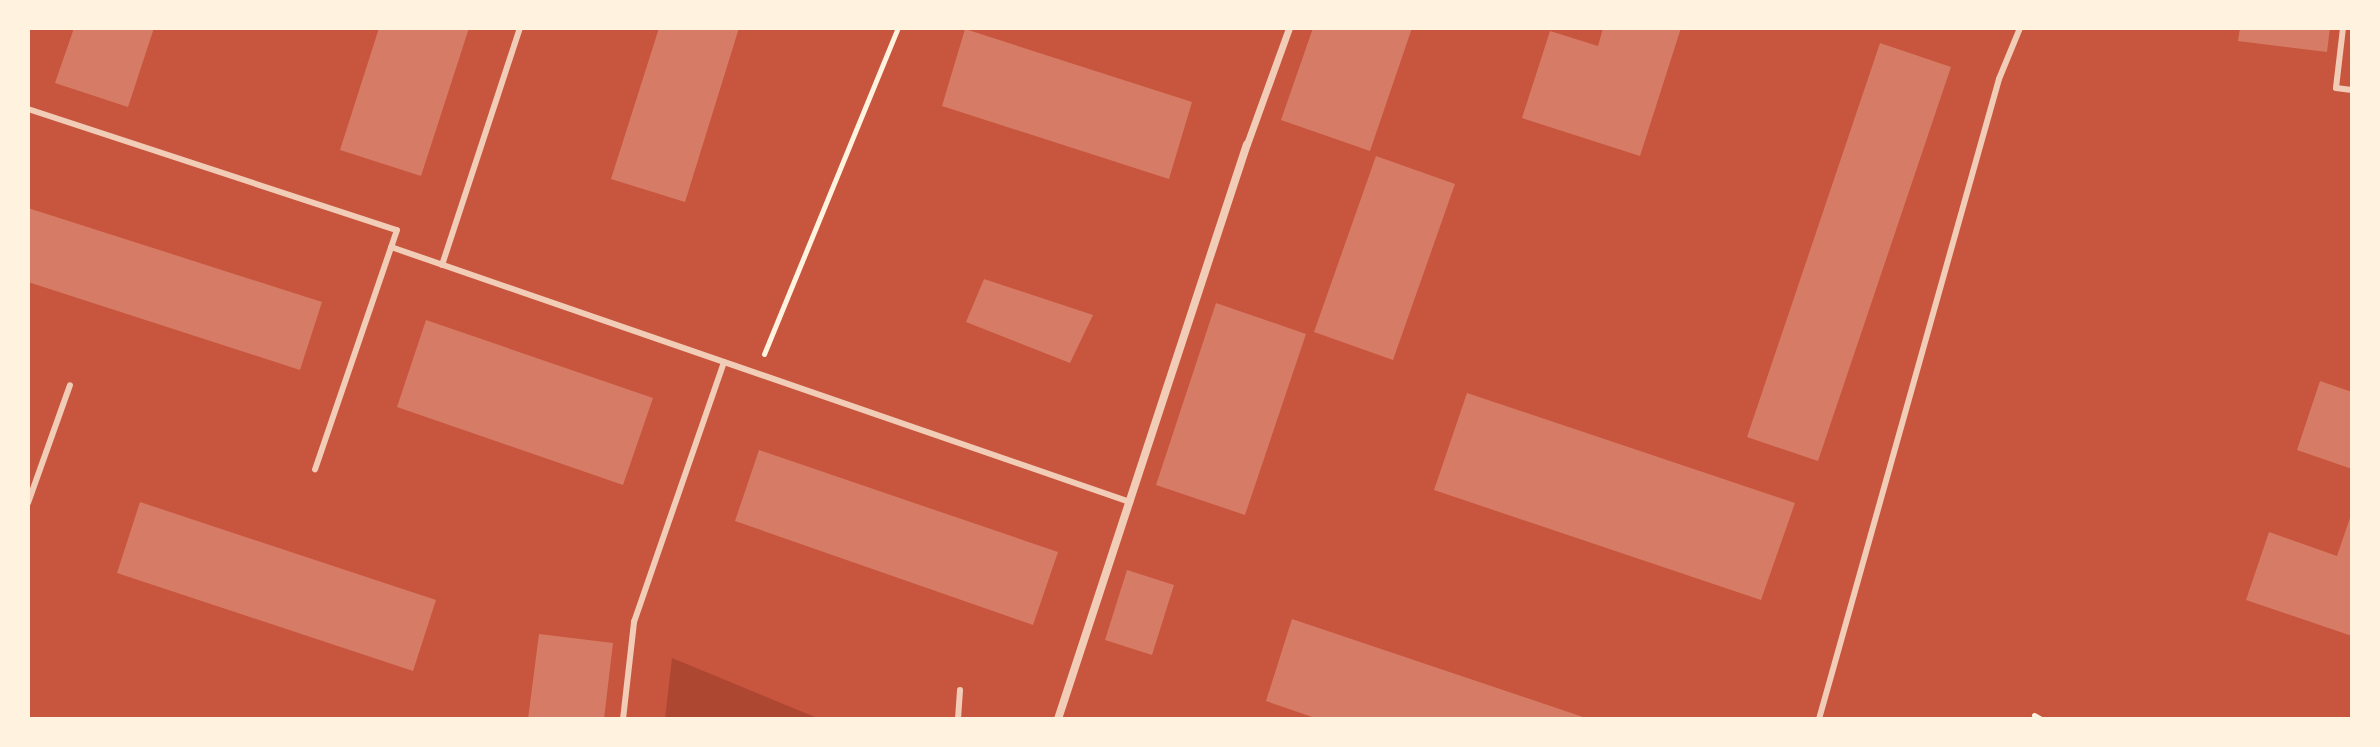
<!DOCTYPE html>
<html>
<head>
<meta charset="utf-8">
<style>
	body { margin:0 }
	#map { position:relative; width:2380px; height:747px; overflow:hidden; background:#c8553d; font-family:"Fira Sans Condensed",sans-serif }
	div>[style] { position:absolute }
	.green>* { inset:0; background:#ae4732 }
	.building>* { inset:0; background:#d67c66 }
	.path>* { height:5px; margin:-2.5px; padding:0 2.5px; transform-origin:2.5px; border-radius:2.5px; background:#fff3e0 }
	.service>* { height:6px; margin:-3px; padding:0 3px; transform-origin:3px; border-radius:3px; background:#f1ccb7 }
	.pedestrian>* { height:7px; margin:-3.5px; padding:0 3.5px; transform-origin:3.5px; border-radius:3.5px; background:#f1ccb7 }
	.minor>* { height:8px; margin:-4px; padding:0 4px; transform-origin:4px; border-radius:4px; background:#f1ccb7 }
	span { translate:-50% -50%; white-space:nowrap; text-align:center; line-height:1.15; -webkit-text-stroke:7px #fff3e0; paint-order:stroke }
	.frame { position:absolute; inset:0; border:30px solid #fff3e0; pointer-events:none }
</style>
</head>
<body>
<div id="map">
	<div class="green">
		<div style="clip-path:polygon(672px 658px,815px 717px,815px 719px,665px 719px)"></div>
	</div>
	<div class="building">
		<div style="clip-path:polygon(74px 28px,154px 28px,128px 107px,55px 83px)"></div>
		<div style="clip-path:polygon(379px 28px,469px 28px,421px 176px,340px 150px)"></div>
		<div style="clip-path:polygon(659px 28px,739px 28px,685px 202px,611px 179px)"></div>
		<div style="clip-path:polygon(1313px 28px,1412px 28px,1370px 151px,1281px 120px)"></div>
		<div style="clip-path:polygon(1603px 28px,1681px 28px,1640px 156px,1522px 118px,1550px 31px,1598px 46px)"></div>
		<div style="clip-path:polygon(2240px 28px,2330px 28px,2327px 52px,2238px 41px)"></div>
		<div style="clip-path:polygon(965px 29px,1192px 102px,1169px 179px,942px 106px)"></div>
		<div style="clip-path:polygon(1880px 43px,1951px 67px,1818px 461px,1747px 437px)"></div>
		<div style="clip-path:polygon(1376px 156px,1455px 184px,1393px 360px,1314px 332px)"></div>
		<div style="clip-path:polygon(28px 208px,322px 302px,300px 370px,28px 282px)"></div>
		<div style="clip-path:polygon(984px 279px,1093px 315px,1070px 363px,966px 322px)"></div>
		<div style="clip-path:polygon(1216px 303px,1306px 334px,1245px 515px,1156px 485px)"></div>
		<div style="clip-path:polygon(426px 320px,653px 398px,623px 485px,397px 407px)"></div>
		<div style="clip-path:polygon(2320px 381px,2352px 392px,2352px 469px,2297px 450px)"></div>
		<div style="clip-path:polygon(1467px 393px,1795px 503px,1761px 600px,1434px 490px)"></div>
		<div style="clip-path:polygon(759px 450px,1058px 552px,1033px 625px,735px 521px)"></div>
		<div style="clip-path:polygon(140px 502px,436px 600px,413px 671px,117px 573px)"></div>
		<div style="clip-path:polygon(2352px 512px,2352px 636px,2246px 600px,2269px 532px,2337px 556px)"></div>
		<div style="clip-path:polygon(1127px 570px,1174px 585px,1152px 655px,1105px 640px)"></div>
		<div style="clip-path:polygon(1292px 619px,1586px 718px,1586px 719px,1318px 719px,1266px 701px)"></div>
		<div style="clip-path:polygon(539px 634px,613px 643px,604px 719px,528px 719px)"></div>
	</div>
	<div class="path">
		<div style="left:764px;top:354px;width:352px;rotate:-67.7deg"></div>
		<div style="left:2034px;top:715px;width:8px;rotate:30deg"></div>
	</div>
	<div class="service">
		<div style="left:2343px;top:28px;width:60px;rotate:96.7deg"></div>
		<div style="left:2336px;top:88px;width:16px;rotate:7deg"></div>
		<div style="left:28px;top:109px;width:388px;rotate:18.2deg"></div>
		<div style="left:397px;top:230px;width:253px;rotate:108.9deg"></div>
		<div style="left:391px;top:247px;width:782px;rotate:19.04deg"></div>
		<div style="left:442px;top:265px;width:250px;rotate:-71.8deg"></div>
		<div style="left:28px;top:503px;width:125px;rotate:-70.4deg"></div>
		<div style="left:623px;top:719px;width:98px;rotate:-83.5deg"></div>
		<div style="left:634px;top:622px;width:275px;rotate:-70.9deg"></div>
		<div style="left:958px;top:719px;width:29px;rotate:-86deg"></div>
		<div style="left:1819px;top:719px;width:665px;rotate:-74.29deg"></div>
		<div style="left:1999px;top:79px;width:55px;rotate:-67.6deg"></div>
	</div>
	<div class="pedestrian">
		<div style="left:1247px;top:144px;width:123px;rotate:-70.1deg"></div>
	</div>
	<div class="minor">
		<div style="left:1058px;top:719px;width:605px;rotate:-71.8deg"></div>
	</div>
	<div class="frame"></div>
</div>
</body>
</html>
